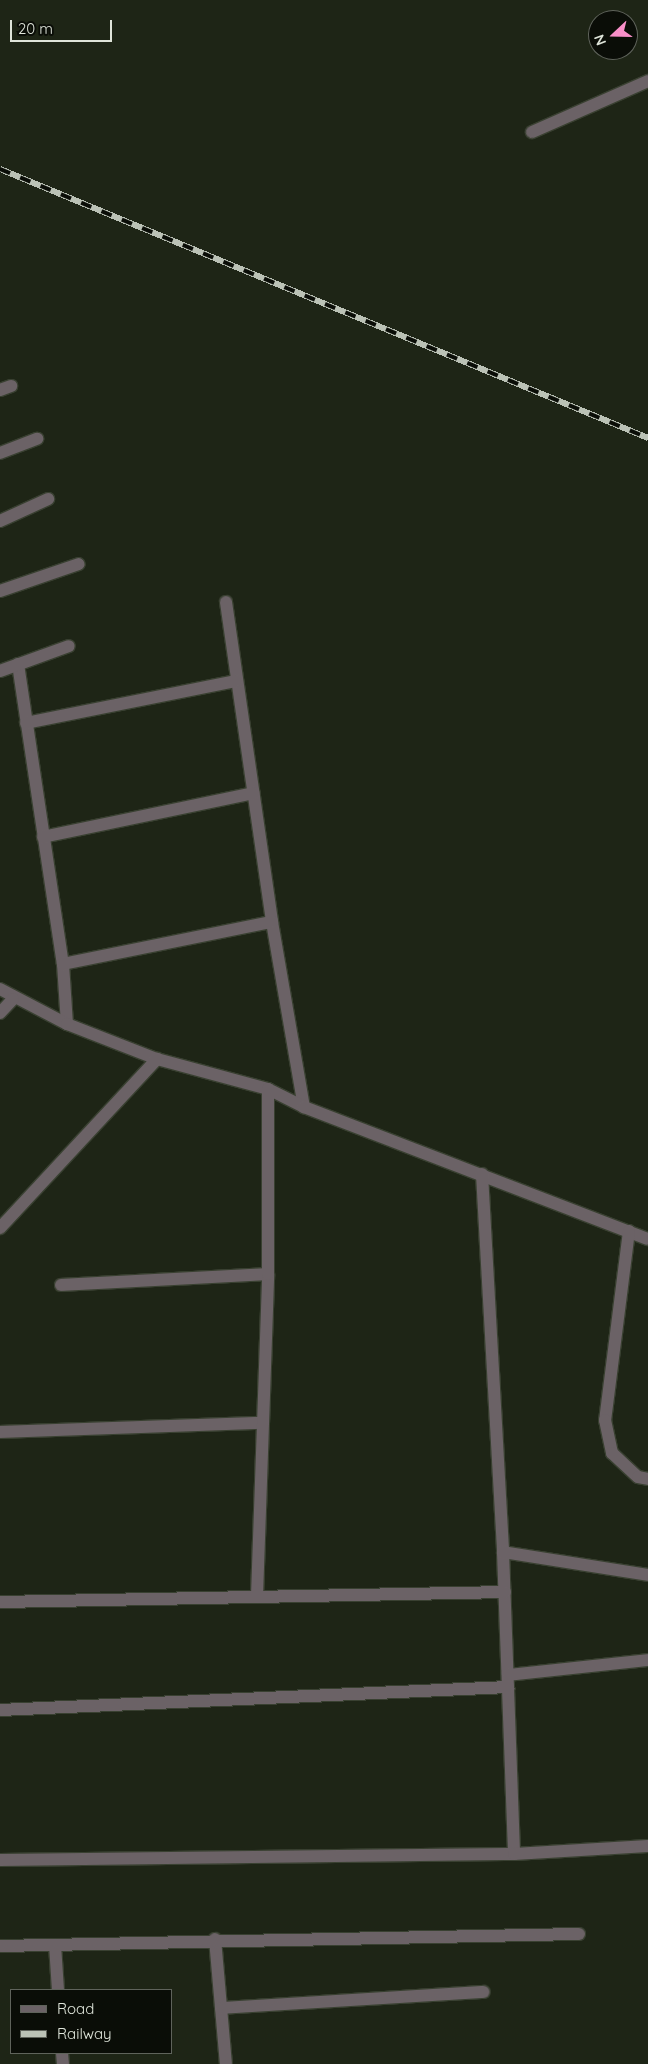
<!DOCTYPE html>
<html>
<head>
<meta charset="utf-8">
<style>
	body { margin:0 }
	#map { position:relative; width:648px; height:2064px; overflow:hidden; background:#1e2516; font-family:Quicksand,sans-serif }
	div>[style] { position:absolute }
	.roads { filter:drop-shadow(1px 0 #394031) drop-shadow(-1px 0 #394031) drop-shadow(0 1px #394031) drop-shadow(0 -1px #394031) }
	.minor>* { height:12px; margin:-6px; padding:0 6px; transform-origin:6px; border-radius:6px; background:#6b6266 }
	.rail>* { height:5.5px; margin-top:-2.75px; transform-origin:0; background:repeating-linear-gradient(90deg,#0a0d07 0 11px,#bbc2b6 0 22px); box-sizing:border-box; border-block:1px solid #bbc2b6 }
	span { translate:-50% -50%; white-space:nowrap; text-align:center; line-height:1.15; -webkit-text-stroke:5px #0a0d07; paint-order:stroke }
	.legend { position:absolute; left:10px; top:1989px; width:162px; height:65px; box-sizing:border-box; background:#0a0d07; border:1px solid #5f635b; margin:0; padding:6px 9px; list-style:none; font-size:15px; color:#dfe5da }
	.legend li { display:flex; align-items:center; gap:10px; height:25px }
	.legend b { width:25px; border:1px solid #5f635b }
	.north { position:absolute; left:588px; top:10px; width:50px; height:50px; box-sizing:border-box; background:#0a0d07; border:1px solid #5f635b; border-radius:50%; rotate:249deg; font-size:14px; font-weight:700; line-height:20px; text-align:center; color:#dfe5da }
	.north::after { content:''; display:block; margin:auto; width:18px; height:22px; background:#f98fc8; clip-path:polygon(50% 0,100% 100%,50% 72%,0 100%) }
	.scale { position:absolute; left:10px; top:20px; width:102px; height:22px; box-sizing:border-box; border:2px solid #dfe5da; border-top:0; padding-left:6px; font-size:15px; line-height:18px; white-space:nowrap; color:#dfe5da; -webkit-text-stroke:4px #0a0d07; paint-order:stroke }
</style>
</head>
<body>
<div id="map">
	<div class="roads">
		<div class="minor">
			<div style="left:532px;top:132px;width:127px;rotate:-23.7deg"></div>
			<div style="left:0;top:390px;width:12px;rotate:-20deg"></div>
			<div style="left:0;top:453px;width:40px;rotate:-21deg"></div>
			<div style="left:0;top:521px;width:53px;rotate:-24.6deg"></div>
			<div style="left:0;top:591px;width:83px;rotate:-18.9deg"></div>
			<div style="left:226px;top:602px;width:323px;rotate:81.8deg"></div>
			<div style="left:272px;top:922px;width:188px;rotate:80.2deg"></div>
			<div style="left:18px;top:664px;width:303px;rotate:81.5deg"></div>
			<div style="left:63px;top:964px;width:60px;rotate:86.2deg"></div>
			<div style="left:0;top:671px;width:73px;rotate:-19.9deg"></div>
			<div style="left:26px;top:723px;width:215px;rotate:-11.3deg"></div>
			<div style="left:43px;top:837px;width:215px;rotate:-11.8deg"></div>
			<div style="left:63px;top:964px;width:213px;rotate:-11.4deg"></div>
			<div style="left:0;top:989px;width:76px;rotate:27.6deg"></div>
			<div style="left:67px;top:1024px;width:97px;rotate:21.3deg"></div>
			<div style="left:157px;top:1059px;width:115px;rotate:15.1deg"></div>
			<div style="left:268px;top:1089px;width:40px;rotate:26.6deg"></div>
			<div style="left:304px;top:1107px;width:368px;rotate:21deg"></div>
			<div style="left:0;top:1013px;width:19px;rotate:-47deg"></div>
			<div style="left:482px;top:1174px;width:379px;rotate:86.8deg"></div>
			<div style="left:503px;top:1552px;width:302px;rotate:87.9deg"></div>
			<div style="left:0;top:1228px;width:231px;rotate:-47.1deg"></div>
			<div style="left:629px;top:1231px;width:191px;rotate:97.2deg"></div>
			<div style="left:605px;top:1420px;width:34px;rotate:78deg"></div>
			<div style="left:612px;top:1453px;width:35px;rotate:43deg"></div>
			<div style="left:638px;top:1477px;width:10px;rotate:11deg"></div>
			<div style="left:61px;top:1285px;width:207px;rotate:-3deg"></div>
			<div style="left:0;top:1432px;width:263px;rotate:-2deg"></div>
			<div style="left:503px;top:1552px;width:147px;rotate:9deg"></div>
			<div style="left:257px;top:1596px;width:322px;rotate:-88deg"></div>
			<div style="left:268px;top:1274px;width:185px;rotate:-90deg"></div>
			<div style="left:0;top:1602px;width:505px;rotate:-1.13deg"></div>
			<div style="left:508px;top:1675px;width:141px;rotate:-6.1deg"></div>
			<div style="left:0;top:1710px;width:509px;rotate:-2.59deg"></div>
			<div style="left:0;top:1860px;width:514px;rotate:-0.67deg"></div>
			<div style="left:514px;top:1854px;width:134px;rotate:-3.4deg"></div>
			<div style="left:215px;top:1939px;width:125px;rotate:85deg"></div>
			<div style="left:55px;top:1945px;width:45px;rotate:86.2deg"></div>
			<div style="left:0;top:1946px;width:579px;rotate:-1.19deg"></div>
			<div style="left:221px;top:2008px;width:263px;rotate:-3.5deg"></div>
			<div style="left:62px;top:2053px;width:11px;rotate:85deg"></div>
		</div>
	</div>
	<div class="rail">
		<div style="left:0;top:169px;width:702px;rotate:22.54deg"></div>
	</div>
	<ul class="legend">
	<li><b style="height:6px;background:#6b6266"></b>Road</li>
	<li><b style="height:6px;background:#bbc2b6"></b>Railway</li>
	</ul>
	<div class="north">N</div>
	<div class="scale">20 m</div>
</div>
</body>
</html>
